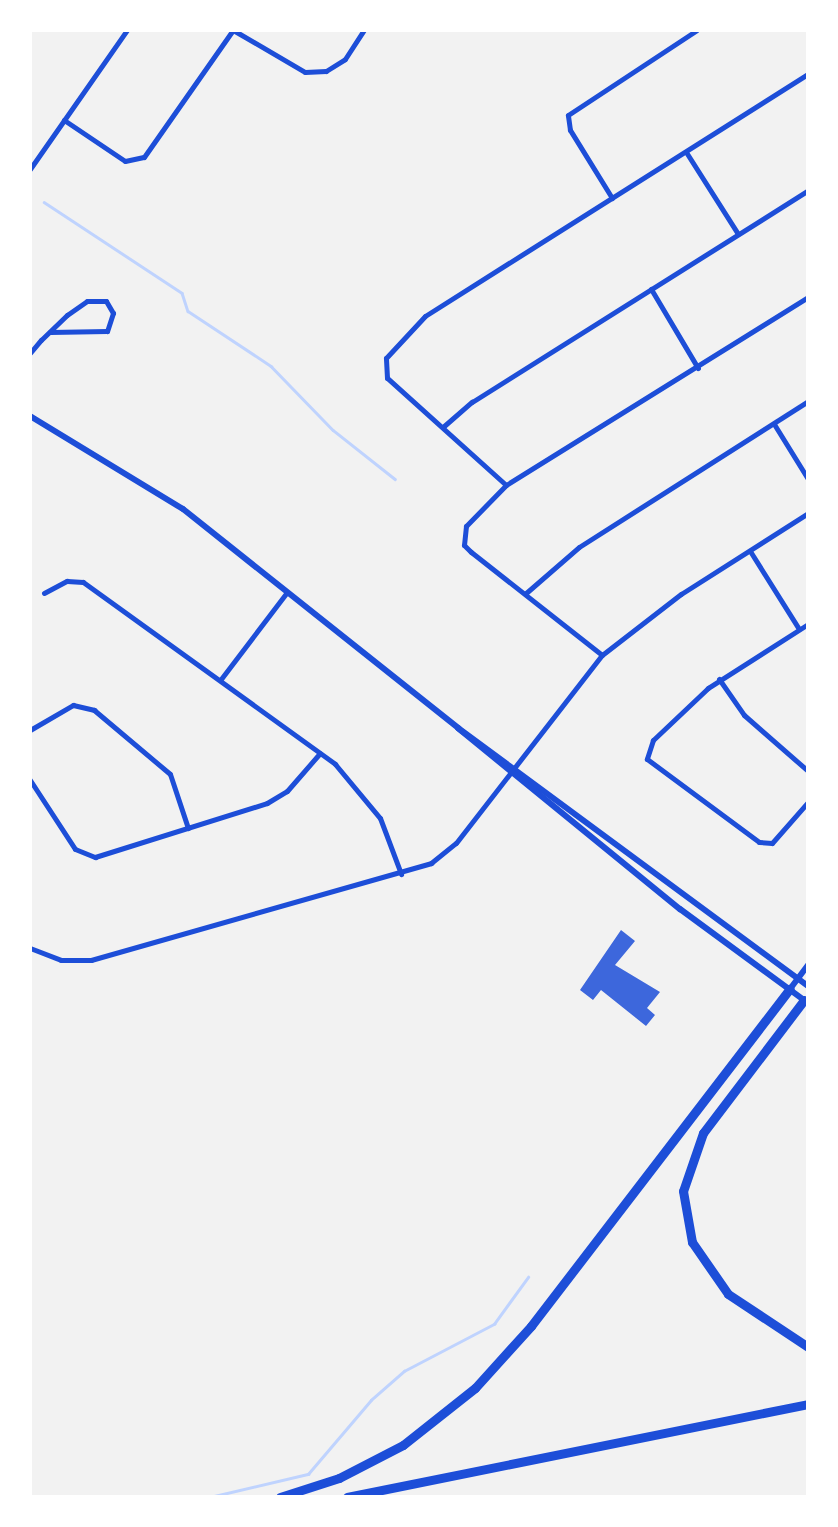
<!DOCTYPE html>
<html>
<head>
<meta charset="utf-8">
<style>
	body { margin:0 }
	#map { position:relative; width:838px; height:1527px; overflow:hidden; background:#f2f2f2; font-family:Montserrat,sans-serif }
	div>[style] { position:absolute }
	.stream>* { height:2.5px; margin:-1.25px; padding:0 1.25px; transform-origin:1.25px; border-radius:1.25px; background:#bfd3fe }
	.building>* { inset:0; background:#3d67dc }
	.minor>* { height:5px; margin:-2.5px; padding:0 2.5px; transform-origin:2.5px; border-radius:2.5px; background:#1d4ed8 }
	.tertiary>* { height:6px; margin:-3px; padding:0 3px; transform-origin:3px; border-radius:3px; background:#1d4ed8 }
	.secondary>* { height:6px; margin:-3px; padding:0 3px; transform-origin:3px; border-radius:3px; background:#1d4ed8 }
	.motorway>* { height:9px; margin:-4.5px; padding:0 4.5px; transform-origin:4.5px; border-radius:4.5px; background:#1d4ed8 }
	span { translate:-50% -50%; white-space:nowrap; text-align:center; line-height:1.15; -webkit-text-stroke:9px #fff; paint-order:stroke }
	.frame { position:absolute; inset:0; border:32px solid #fff; pointer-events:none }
</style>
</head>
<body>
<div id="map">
	<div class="stream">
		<div style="left:44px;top:202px;width:165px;rotate:33.4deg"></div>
		<div style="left:182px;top:293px;width:19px;rotate:72deg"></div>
		<div style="left:188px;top:311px;width:100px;rotate:33.5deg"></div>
		<div style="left:271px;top:366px;width:89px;rotate:45.9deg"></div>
		<div style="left:333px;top:430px;width:79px;rotate:38.3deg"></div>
		<div style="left:210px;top:1497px;width:101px;rotate:-13.2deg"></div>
		<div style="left:308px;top:1474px;width:97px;rotate:-49.6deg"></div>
		<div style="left:371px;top:1400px;width:44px;rotate:-41.3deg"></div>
		<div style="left:404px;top:1371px;width:102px;rotate:-27.6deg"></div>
		<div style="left:494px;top:1324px;width:58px;rotate:-54.1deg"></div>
	</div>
	<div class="building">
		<div style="clip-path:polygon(621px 930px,635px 941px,615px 965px,660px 992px,647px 1008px,655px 1015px,646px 1026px,601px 990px,593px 1000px,580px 990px)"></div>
	</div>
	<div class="minor">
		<div style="left:233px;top:30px;width:83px;rotate:30.3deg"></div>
		<div style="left:305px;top:72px;width:21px;rotate:-3deg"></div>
		<div style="left:326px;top:71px;width:22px;rotate:-32deg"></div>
		<div style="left:345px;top:59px;width:35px;rotate:-57deg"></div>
		<div style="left:64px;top:120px;width:73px;rotate:33.9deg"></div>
		<div style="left:125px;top:161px;width:19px;rotate:-12deg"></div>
		<div style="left:144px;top:157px;width:155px;rotate:-55deg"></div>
		<div style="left:686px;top:152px;width:97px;rotate:57.6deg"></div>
		<div style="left:30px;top:169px;width:169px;rotate:-55.1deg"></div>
		<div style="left:612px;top:198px;width:80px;rotate:-121.7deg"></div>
		<div style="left:570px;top:130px;width:15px;rotate:-98deg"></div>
		<div style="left:568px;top:115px;width:154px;rotate:-33.4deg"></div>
		<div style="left:651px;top:289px;width:92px;rotate:59.3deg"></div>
		<div style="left:30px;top:353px;width:17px;rotate:-50deg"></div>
		<div style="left:41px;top:340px;width:36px;rotate:-44deg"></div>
		<div style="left:67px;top:315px;width:24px;rotate:-35deg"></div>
		<div style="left:87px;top:301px;width:19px"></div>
		<div style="left:106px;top:301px;width:14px;rotate:60deg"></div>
		<div style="left:113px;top:313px;width:19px;rotate:108deg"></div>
		<div style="left:107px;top:331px;width:57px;rotate:179deg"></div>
		<div style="left:774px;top:424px;width:65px;rotate:58.3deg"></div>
		<div style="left:444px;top:426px;width:37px;rotate:-41deg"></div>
		<div style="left:472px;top:402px;width:397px;rotate:-32.2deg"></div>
		<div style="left:506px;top:485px;width:160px;rotate:-138deg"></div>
		<div style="left:387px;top:378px;width:20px;rotate:-93deg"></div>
		<div style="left:386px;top:358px;width:57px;rotate:-47.1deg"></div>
		<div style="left:425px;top:316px;width:453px;rotate:-32.3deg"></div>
		<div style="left:750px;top:551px;width:92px;rotate:57.9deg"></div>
		<div style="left:44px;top:593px;width:26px;rotate:-28deg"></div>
		<div style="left:67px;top:581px;width:16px;rotate:4deg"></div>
		<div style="left:83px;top:582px;width:311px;rotate:35.8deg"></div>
		<div style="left:335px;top:764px;width:70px;rotate:50.2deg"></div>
		<div style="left:380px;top:818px;width:60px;rotate:69.4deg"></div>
		<div style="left:526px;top:593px;width:70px;rotate:-41deg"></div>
		<div style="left:579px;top:547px;width:272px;rotate:-32.5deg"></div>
		<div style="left:808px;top:624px;width:119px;rotate:147.4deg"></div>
		<div style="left:708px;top:688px;width:76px;rotate:136.6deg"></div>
		<div style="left:653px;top:740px;width:20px;rotate:108deg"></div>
		<div style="left:647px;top:759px;width:139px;rotate:36.5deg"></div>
		<div style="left:759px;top:842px;width:13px;rotate:4deg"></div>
		<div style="left:772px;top:843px;width:55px;rotate:-48.7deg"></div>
		<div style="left:602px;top:655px;width:167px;rotate:-141.8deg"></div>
		<div style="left:471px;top:552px;width:10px;rotate:-135deg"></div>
		<div style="left:464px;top:545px;width:19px;rotate:-84deg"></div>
		<div style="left:466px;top:526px;width:57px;rotate:-45.7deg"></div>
		<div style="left:506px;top:485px;width:356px;rotate:-31.9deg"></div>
		<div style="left:221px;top:679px;width:109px;rotate:-52.8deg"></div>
		<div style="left:719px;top:679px;width:44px;rotate:55.2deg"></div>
		<div style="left:744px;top:715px;width:85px;rotate:41.2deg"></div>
		<div style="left:30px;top:730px;width:50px;rotate:-30.2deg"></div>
		<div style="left:73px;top:705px;width:22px;rotate:13deg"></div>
		<div style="left:94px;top:710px;width:99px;rotate:40.1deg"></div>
		<div style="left:170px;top:774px;width:57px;rotate:71.6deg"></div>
		<div style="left:30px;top:780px;width:82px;rotate:56.9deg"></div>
		<div style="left:75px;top:849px;width:22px;rotate:22deg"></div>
		<div style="left:95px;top:857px;width:180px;rotate:-17.4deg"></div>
		<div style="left:267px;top:803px;width:23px;rotate:-31deg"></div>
		<div style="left:287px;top:791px;width:50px;rotate:-49deg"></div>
		<div style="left:30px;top:948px;width:33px;rotate:21deg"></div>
		<div style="left:61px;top:960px;width:30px"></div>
		<div style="left:91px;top:960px;width:354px;rotate:-15.9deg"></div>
		<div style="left:431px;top:863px;width:32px;rotate:-39deg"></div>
		<div style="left:456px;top:843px;width:238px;rotate:-52.2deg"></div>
		<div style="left:602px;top:655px;width:100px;rotate:-37.7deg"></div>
		<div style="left:681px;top:594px;width:151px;rotate:-32.5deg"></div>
	</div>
	<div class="tertiary">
		<div style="left:790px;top:989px;width:30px;rotate:-53deg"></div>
	</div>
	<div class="secondary">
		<div style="left:30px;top:416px;width:179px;rotate:31.3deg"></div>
		<div style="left:183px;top:509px;width:352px;rotate:38.5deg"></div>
		<div style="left:458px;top:728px;width:435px;rotate:36.4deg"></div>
		<div style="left:459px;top:729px;width:285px;rotate:39.2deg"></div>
		<div style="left:680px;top:909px;width:159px;rotate:36.3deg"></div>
	</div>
	<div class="motorway">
		<div style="left:804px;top:1000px;width:167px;rotate:127.2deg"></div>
		<div style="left:703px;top:1133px;width:61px;rotate:109deg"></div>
		<div style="left:683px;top:1191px;width:52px;rotate:80deg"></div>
		<div style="left:692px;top:1242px;width:63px;rotate:55.3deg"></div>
		<div style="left:728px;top:1294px;width:96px;rotate:33.5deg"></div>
		<div style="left:280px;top:1497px;width:62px;rotate:-17.9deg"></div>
		<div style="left:339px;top:1478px;width:72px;rotate:-27.3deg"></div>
		<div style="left:403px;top:1445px;width:92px;rotate:-38.4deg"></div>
		<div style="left:475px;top:1388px;width:84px;rotate:-47.9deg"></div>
		<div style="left:531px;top:1326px;width:425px;rotate:-52.5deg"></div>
		<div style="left:347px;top:1497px;width:470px;rotate:-11.4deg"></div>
	</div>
	<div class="frame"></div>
</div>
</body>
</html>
